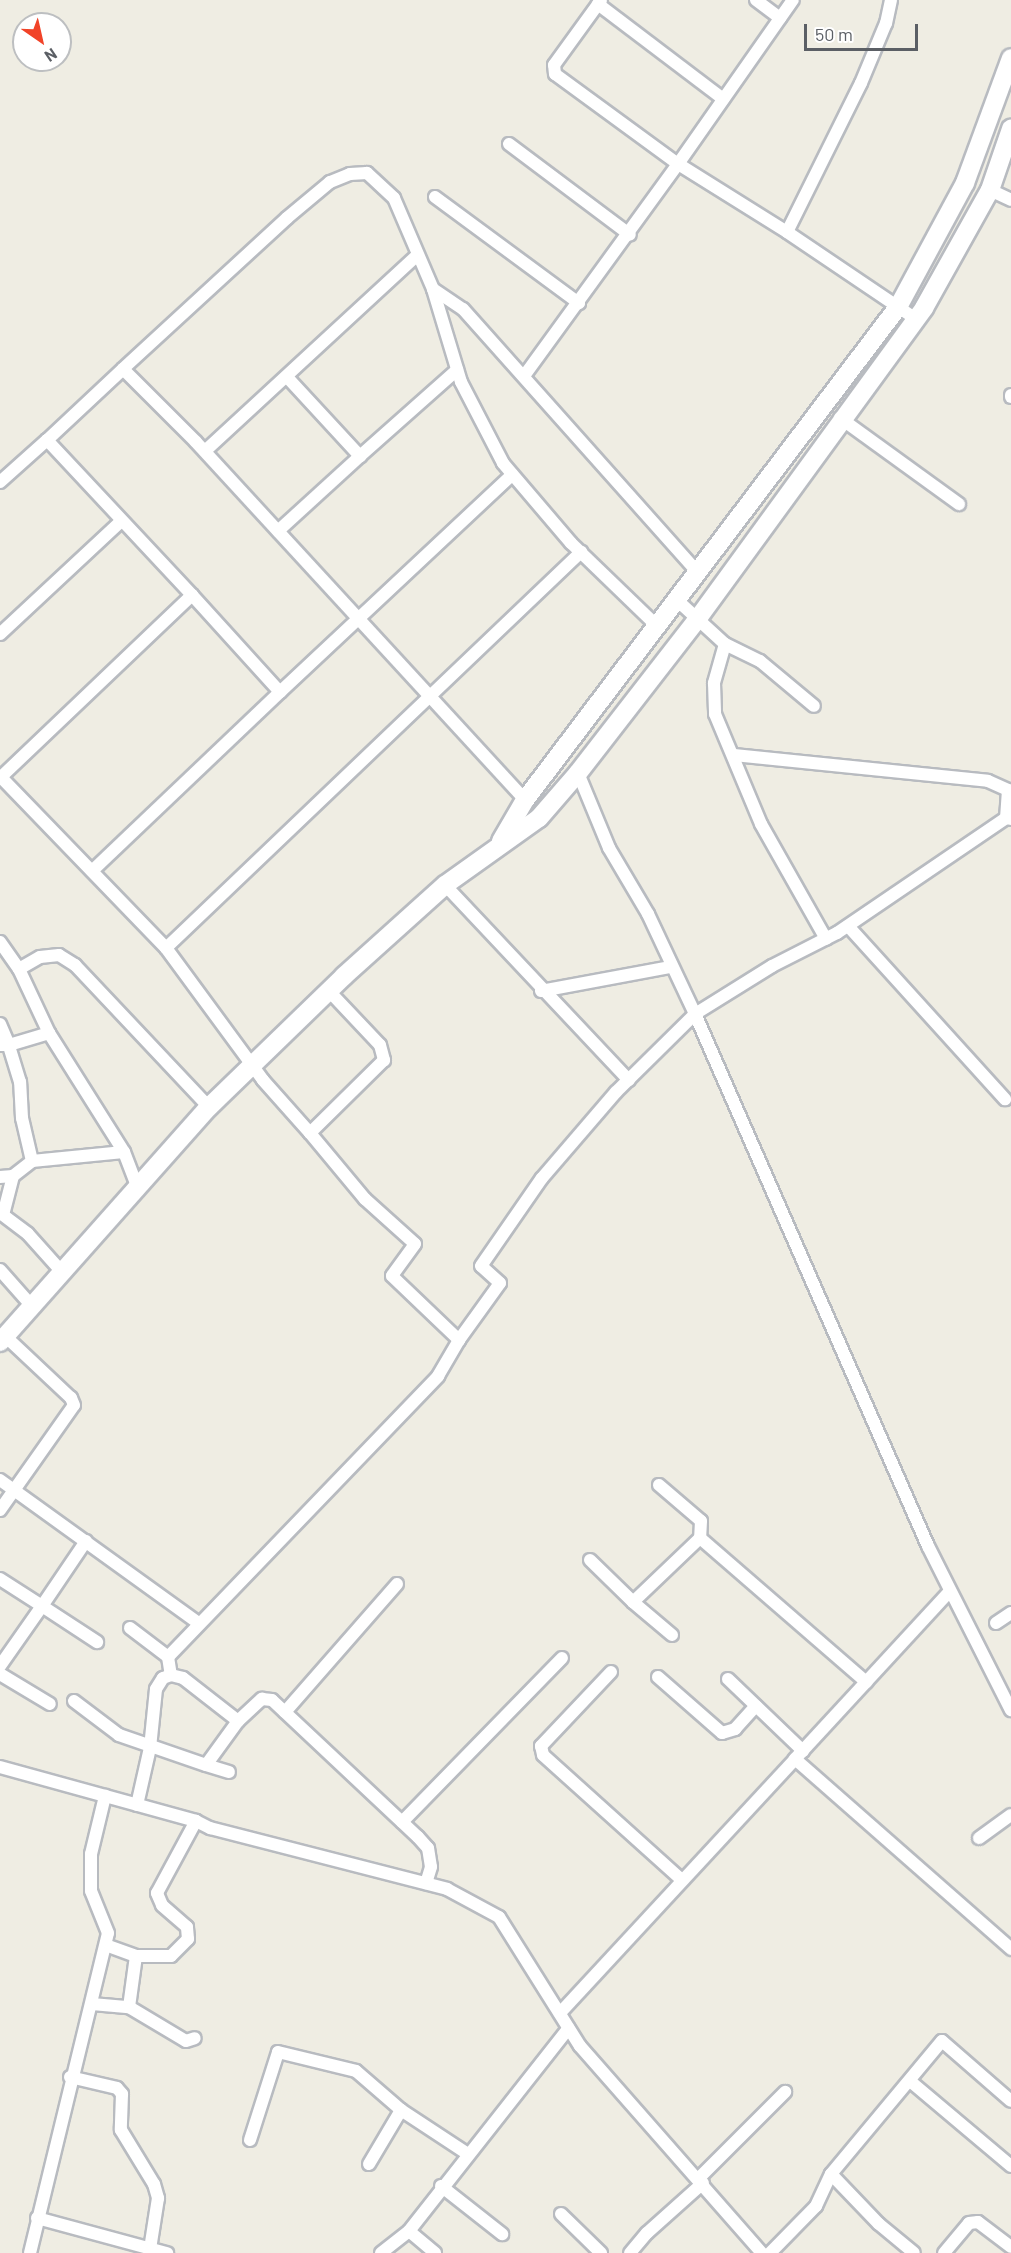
<!DOCTYPE html>
<html>
<head>
<meta charset="utf-8">
<style>
	body { margin:0 }
	#map { position:relative; width:1011px; height:2253px; overflow:hidden; background:#efede3; font-family:Barlow,sans-serif }
	div>[style] { position:absolute }
	.roads { filter:drop-shadow(2px 0 #b8bbc0) drop-shadow(-2px 0 #b8bbc0) drop-shadow(0 2px #b8bbc0) drop-shadow(0 -2px #b8bbc0) }
	.street>* { height:12px; margin:-6px; padding:0 6px; transform-origin:6px; border-radius:6px; background:#fff }
	.secondary>* { height:18px; margin:-9px; padding:0 9px; transform-origin:9px; border-radius:9px; background:#fff }
	span { translate:-50% -50%; white-space:nowrap; text-align:center; line-height:1.15; -webkit-text-stroke:5px #fff; paint-order:stroke }
	.north { position:absolute; left:12px; top:12px; width:60px; height:60px; box-sizing:border-box; background:#fff; border:2px solid #bdbfc1; border-radius:50%; rotate:146deg; font-size:16px; font-weight:700; line-height:24px; text-align:center; color:#5b5f65 }
	.north::after { content:''; display:block; margin:auto; width:21px; height:27px; background:#f14328; clip-path:polygon(50% 0,100% 100%,50% 72%,0 100%) }
	.scale { position:absolute; left:804px; top:24px; width:114px; height:27px; box-sizing:border-box; border:3px solid #5b5f65; border-top:0; padding-left:8px; font-size:18px; line-height:21px; white-space:nowrap; color:#5b5f65; -webkit-text-stroke:4px #fff; paint-order:stroke }
</style>
</head>
<body>
<div id="map">
	<div class="roads">
		<div class="street">
			<div style="left:756px;top:0;width:30px;rotate:37deg"></div>
			<div style="left:891px;top:0;width:24px;rotate:102deg"></div>
			<div style="left:886px;top:23px;width:65px;rotate:112.6deg"></div>
			<div style="left:861px;top:83px;width:166px;rotate:116.4deg"></div>
			<div style="left:787px;top:232px;width:156px;rotate:34deg"></div>
			<div style="left:598px;top:4px;width:157px;rotate:37.2deg"></div>
			<div style="left:509px;top:144px;width:151px;rotate:36.9deg"></div>
			<div style="left:990px;top:190px;width:23px;rotate:25deg"></div>
			<div style="left:435px;top:197px;width:179px;rotate:36.4deg"></div>
			<div style="left:787px;top:232px;width:128px;rotate:-148deg"></div>
			<div style="left:678px;top:164px;width:200px;rotate:-55deg"></div>
			<div style="left:433px;top:289px;width:99px;rotate:-113.2deg"></div>
			<div style="left:394px;top:198px;width:37px;rotate:-137deg"></div>
			<div style="left:367px;top:173px;width:17px;rotate:177deg"></div>
			<div style="left:350px;top:174px;width:22px;rotate:158deg"></div>
			<div style="left:330px;top:182px;width:56px;rotate:140.1deg"></div>
			<div style="left:287px;top:218px;width:223px;rotate:137.4deg"></div>
			<div style="left:123px;top:369px;width:103px;rotate:45deg"></div>
			<div style="left:196px;top:442px;width:486px;rotate:47.4deg"></div>
			<div style="left:123px;top:369px;width:104px;rotate:136.9deg"></div>
			<div style="left:47px;top:440px;width:212px;rotate:46.9deg"></div>
			<div style="left:524px;top:376px;width:262px;rotate:-54deg"></div>
			<div style="left:678px;top:164px;width:152px;rotate:-143.8deg"></div>
			<div style="left:555px;top:74px;width:9px;rotate:-96deg"></div>
			<div style="left:554px;top:65px;width:80px;rotate:-54.1deg"></div>
			<div style="left:287px;top:377px;width:108px;rotate:47.3deg"></div>
			<div style="left:360px;top:456px;width:130px;rotate:-41.6deg"></div>
			<div style="left:1011px;top:395px;width:2px;rotate:90deg"></div>
			<div style="left:840px;top:418px;width:147px;rotate:35.9deg"></div>
			<div style="left:205px;top:451px;width:287px;rotate:-42.7deg"></div>
			<div style="left:0;top:482px;width:63px;rotate:-41.8deg"></div>
			<div style="left:278px;top:531px;width:111px;rotate:-42.4deg"></div>
			<div style="left:678px;top:601px;width:64px;rotate:42.5deg"></div>
			<div style="left:725px;top:644px;width:41px;rotate:105.8deg"></div>
			<div style="left:714px;top:683px;width:31px;rotate:88deg"></div>
			<div style="left:715px;top:714px;width:119px;rotate:67.3deg"></div>
			<div style="left:761px;top:824px;width:132px;rotate:60.5deg"></div>
			<div style="left:658px;top:627px;width:121px;rotate:-136deg"></div>
			<div style="left:571px;top:543px;width:105px;rotate:-130.4deg"></div>
			<div style="left:503px;top:463px;width:91px;rotate:-117.4deg"></div>
			<div style="left:461px;top:382px;width:97px;rotate:-106.8deg"></div>
			<div style="left:433px;top:289px;width:36px;rotate:34deg"></div>
			<div style="left:463px;top:309px;width:353px;rotate:48.3deg"></div>
			<div style="left:0;top:634px;width:166px;rotate:-43deg"></div>
			<div style="left:725px;top:644px;width:39px;rotate:26deg"></div>
			<div style="left:760px;top:661px;width:70px;rotate:39.8deg"></div>
			<div style="left:734px;top:755px;width:255px;rotate:5.8deg"></div>
			<div style="left:988px;top:781px;width:22px;rotate:24deg"></div>
			<div style="left:1008px;top:790px;width:28px;rotate:94deg"></div>
			<div style="left:578px;top:773px;width:81px;rotate:67.5deg"></div>
			<div style="left:609px;top:848px;width:77px;rotate:59.4deg"></div>
			<div style="left:648px;top:914px;width:110px;rotate:64.8deg"></div>
			<div style="left:695px;top:1014px;width:91px;rotate:-31.9deg"></div>
			<div style="left:772px;top:966px;width:73px;rotate:-26.9deg"></div>
			<div style="left:837px;top:933px;width:204px;rotate:-34.2deg"></div>
			<div style="left:1006px;top:818px;width:5px;rotate:11deg"></div>
			<div style="left:92px;top:871px;width:260px;rotate:-43.6deg"></div>
			<div style="left:445px;top:885px;width:268px;rotate:46.7deg"></div>
			<div style="left:848px;top:926px;width:234px;rotate:47.8deg"></div>
			<div style="left:0;top:942px;width:33px;rotate:55deg"></div>
			<div style="left:19px;top:969px;width:24px;rotate:-30deg"></div>
			<div style="left:40px;top:957px;width:19px;rotate:-6deg"></div>
			<div style="left:59px;top:955px;width:19px;rotate:32deg"></div>
			<div style="left:75px;top:965px;width:195px;rotate:46.7deg"></div>
			<div style="left:166px;top:948px;width:238px;rotate:-134deg"></div>
			<div style="left:1px;top:777px;width:264px;rotate:-43.6deg"></div>
			<div style="left:192px;top:595px;width:131px;rotate:47.8deg"></div>
			<div style="left:280px;top:692px;width:318px;rotate:-43.1deg"></div>
			<div style="left:19px;top:969px;width:71px;rotate:64.9deg"></div>
			<div style="left:49px;top:1033px;width:141px;rotate:57.8deg"></div>
			<div style="left:124px;top:1152px;width:40px;rotate:69deg"></div>
			<div style="left:329px;top:991px;width:74px;rotate:46.6deg"></div>
			<div style="left:380px;top:1045px;width:16px;rotate:75deg"></div>
			<div style="left:384px;top:1060px;width:104px;rotate:135.4deg"></div>
			<div style="left:310px;top:1133px;width:71px;rotate:-131.6deg"></div>
			<div style="left:263px;top:1080px;width:164px;rotate:-126.3deg"></div>
			<div style="left:166px;top:948px;width:574px;rotate:-43.66deg"></div>
			<div style="left:541px;top:991px;width:132px;rotate:-10.5deg"></div>
			<div style="left:0;top:1024px;width:23px;rotate:67deg"></div>
			<div style="left:9px;top:1045px;width:9px;rotate:180deg"></div>
			<div style="left:310px;top:1133px;width:86px;rotate:50.2deg"></div>
			<div style="left:365px;top:1199px;width:67px;rotate:42deg"></div>
			<div style="left:415px;top:1244px;width:39px;rotate:126deg"></div>
			<div style="left:392px;top:1276px;width:93px;rotate:43.7deg"></div>
			<div style="left:459px;top:1340px;width:70px;rotate:-54.3deg"></div>
			<div style="left:500px;top:1283px;width:25px;rotate:-138deg"></div>
			<div style="left:481px;top:1266px;width:107px;rotate:-55.3deg"></div>
			<div style="left:542px;top:1178px;width:113px;rotate:-49.3deg"></div>
			<div style="left:616px;top:1092px;width:111px;rotate:-44.6deg"></div>
			<div style="left:695px;top:1014px;width:581px;rotate:66.35deg"></div>
			<div style="left:928px;top:1546px;width:184px;rotate:63.2deg"></div>
			<div style="left:32px;top:1161px;width:44px;rotate:-103.1deg"></div>
			<div style="left:22px;top:1118px;width:36px;rotate:-93deg"></div>
			<div style="left:20px;top:1082px;width:39px;rotate:-107deg"></div>
			<div style="left:9px;top:1045px;width:42px;rotate:-16.7deg"></div>
			<div style="left:13px;top:1176px;width:40px;rotate:104.4deg"></div>
			<div style="left:3px;top:1215px;width:31px;rotate:37deg"></div>
			<div style="left:28px;top:1234px;width:51px;rotate:48.2deg"></div>
			<div style="left:0;top:1177px;width:13px;rotate:-4deg"></div>
			<div style="left:13px;top:1176px;width:24px;rotate:-38deg"></div>
			<div style="left:32px;top:1161px;width:92px;rotate:-5.6deg"></div>
			<div style="left:0;top:1270px;width:48px;rotate:48.4deg"></div>
			<div style="left:0;top:1480px;width:244px;rotate:35.8deg"></div>
			<div style="left:659px;top:1485px;width:55px;rotate:40.6deg"></div>
			<div style="left:701px;top:1521px;width:17px;rotate:93deg"></div>
			<div style="left:0;top:1510px;width:128px;rotate:-54.8deg"></div>
			<div style="left:74px;top:1405px;width:8px;rotate:-113deg"></div>
			<div style="left:71px;top:1398px;width:91px;rotate:-136.8deg"></div>
			<div style="left:86px;top:1541px;width:78px;rotate:124.1deg"></div>
			<div style="left:42px;top:1606px;width:66px;rotate:33.2deg"></div>
			<div style="left:590px;top:1560px;width:60px;rotate:44.3deg"></div>
			<div style="left:0;top:1579px;width:50px;rotate:32.7deg"></div>
			<div style="left:42px;top:1606px;width:73px;rotate:125deg"></div>
			<div style="left:996px;top:1623px;width:18px;rotate:-34deg"></div>
			<div style="left:130px;top:1628px;width:48px;rotate:37.3deg"></div>
			<div style="left:168px;top:1657px;width:18px;rotate:81deg"></div>
			<div style="left:672px;top:1635px;width:51px;rotate:-139.8deg"></div>
			<div style="left:633px;top:1602px;width:93px;rotate:-43.7deg"></div>
			<div style="left:700px;top:1538px;width:220px;rotate:40.9deg"></div>
			<div style="left:168px;top:1657px;width:390px;rotate:-46.1deg"></div>
			<div style="left:438px;top:1376px;width:42px;rotate:-59.7deg"></div>
			<div style="left:611px;top:1672px;width:102px;rotate:133.4deg"></div>
			<div style="left:541px;top:1746px;width:9px;rotate:77deg"></div>
			<div style="left:543px;top:1755px;width:187px;rotate:42deg"></div>
			<div style="left:0;top:1674px;width:58px;rotate:31deg"></div>
			<div style="left:658px;top:1677px;width:85px;rotate:41.2deg"></div>
			<div style="left:722px;top:1733px;width:14px;rotate:-17deg"></div>
			<div style="left:735px;top:1729px;width:31px;rotate:-48deg"></div>
			<div style="left:728px;top:1679px;width:104px;rotate:43.8deg"></div>
			<div style="left:74px;top:1701px;width:56px;rotate:37.1deg"></div>
			<div style="left:119px;top:1735px;width:92px;rotate:19deg"></div>
			<div style="left:285px;top:1712px;width:170px;rotate:-48.8deg"></div>
			<div style="left:238px;top:1721px;width:33px;rotate:-43deg"></div>
			<div style="left:262px;top:1699px;width:10px;rotate:6deg"></div>
			<div style="left:272px;top:1700px;width:200px;rotate:43.2deg"></div>
			<div style="left:418px;top:1837px;width:15px;rotate:48deg"></div>
			<div style="left:428px;top:1848px;width:19px;rotate:81deg"></div>
			<div style="left:431px;top:1867px;width:17px;rotate:107deg"></div>
			<div style="left:795px;top:1759px;width:227px;rotate:-47.3deg"></div>
			<div style="left:0;top:1767px;width:203px;rotate:15.4deg"></div>
			<div style="left:196px;top:1821px;width:16px;rotate:27deg"></div>
			<div style="left:210px;top:1828px;width:245px;rotate:14.4deg"></div>
			<div style="left:447px;top:1889px;width:59px;rotate:28.3deg"></div>
			<div style="left:499px;top:1917px;width:152px;rotate:57.9deg"></div>
			<div style="left:580px;top:2046px;width:276px;rotate:48.7deg"></div>
			<div style="left:137px;top:1805px;width:58px;rotate:-77.2deg"></div>
			<div style="left:150px;top:1748px;width:59px;rotate:-84.2deg"></div>
			<div style="left:156px;top:1689px;width:13px;rotate:-58deg"></div>
			<div style="left:163px;top:1678px;width:9px;rotate:-21deg"></div>
			<div style="left:171px;top:1675px;width:12px;rotate:14deg"></div>
			<div style="left:183px;top:1678px;width:70px;rotate:38deg"></div>
			<div style="left:238px;top:1721px;width:54px;rotate:126deg"></div>
			<div style="left:206px;top:1765px;width:24px;rotate:17deg"></div>
			<div style="left:402px;top:1822px;width:229px;rotate:-45.7deg"></div>
			<div style="left:979px;top:1838px;width:39px;rotate:-36deg"></div>
			<div style="left:136px;top:1956px;width:35px"></div>
			<div style="left:171px;top:1956px;width:24px;rotate:-45deg"></div>
			<div style="left:188px;top:1939px;width:12px;rotate:-95deg"></div>
			<div style="left:187px;top:1927px;width:33px;rotate:-139deg"></div>
			<div style="left:162px;top:1905px;width:13px;rotate:-113deg"></div>
			<div style="left:157px;top:1893px;width:82px;rotate:-61.6deg"></div>
			<div style="left:92px;top:2004px;width:37px;rotate:5deg"></div>
			<div style="left:129px;top:2007px;width:51px;rotate:-82.2deg"></div>
			<div style="left:136px;top:1956px;width:32px;rotate:-160deg"></div>
			<div style="left:129px;top:2007px;width:66px;rotate:30.8deg"></div>
			<div style="left:186px;top:2041px;width:9px;rotate:-18deg"></div>
			<div style="left:560px;top:2013px;width:346px;rotate:-47.2deg"></div>
			<div style="left:795px;top:1759px;width:288px;rotate:41.3deg"></div>
			<div style="left:70px;top:2077px;width:48px;rotate:13.2deg"></div>
			<div style="left:117px;top:2088px;width:8px;rotate:50deg"></div>
			<div style="left:122px;top:2094px;width:36px;rotate:92deg"></div>
			<div style="left:121px;top:2130px;width:63px;rotate:58.6deg"></div>
			<div style="left:154px;top:2184px;width:15px;rotate:74deg"></div>
			<div style="left:158px;top:2198px;width:52px;rotate:98.9deg"></div>
			<div style="left:910px;top:2081px;width:132px;rotate:40.1deg"></div>
			<div style="left:250px;top:2140px;width:92px;rotate:-72.3deg"></div>
			<div style="left:278px;top:2052px;width:80px;rotate:13.7deg"></div>
			<div style="left:356px;top:2071px;width:60px;rotate:40.9deg"></div>
			<div style="left:401px;top:2110px;width:80px;rotate:33.3deg"></div>
			<div style="left:369px;top:2164px;width:63px;rotate:-59.3deg"></div>
			<div style="left:831px;top:2174px;width:173px;rotate:-50.2deg"></div>
			<div style="left:942px;top:2041px;width:91px;rotate:41deg"></div>
			<div style="left:699px;top:2178px;width:122px;rotate:-45deg"></div>
			<div style="left:441px;top:2186px;width:78px;rotate:38.2deg"></div>
			<div style="left:561px;top:2214px;width:56px;rotate:44.3deg"></div>
			<div style="left:37px;top:2218px;width:135px;rotate:15.1deg"></div>
			<div style="left:409px;top:2231px;width:34px;rotate:40deg"></div>
			<div style="left:30px;top:2253px;width:329px;rotate:-76.3deg"></div>
			<div style="left:108px;top:1933px;width:45px;rotate:-112deg"></div>
			<div style="left:91px;top:1891px;width:37px;rotate:-90deg"></div>
			<div style="left:91px;top:1854px;width:60px;rotate:-76.4deg"></div>
			<div style="left:381px;top:2253px;width:36px;rotate:-38deg"></div>
			<div style="left:409px;top:2231px;width:258px;rotate:-51.8deg"></div>
			<div style="left:630px;top:2253px;width:26px;rotate:-50deg"></div>
			<div style="left:647px;top:2233px;width:75px;rotate:-41.8deg"></div>
			<div style="left:770px;top:2253px;width:66px;rotate:-45.6deg"></div>
			<div style="left:816px;top:2206px;width:35px;rotate:-65deg"></div>
			<div style="left:831px;top:2174px;width:69px;rotate:46.2deg"></div>
			<div style="left:879px;top:2224px;width:45px;rotate:39.6deg"></div>
			<div style="left:944px;top:2253px;width:39px;rotate:-50deg"></div>
			<div style="left:969px;top:2223px;width:9px;rotate:-6deg"></div>
			<div style="left:978px;top:2222px;width:41px;rotate:37.1deg"></div>
		</div>
		<div class="secondary">
			<div style="left:501px;top:841px;width:48px;rotate:-59.7deg"></div>
			<div style="left:525px;top:800px;width:618px;rotate:-52.89deg"></div>
			<div style="left:898px;top:307px;width:141px;rotate:-61.6deg"></div>
			<div style="left:965px;top:183px;width:133px;rotate:-69.8deg"></div>
			<div style="left:0;top:1342px;width:314px;rotate:-48.4deg"></div>
			<div style="left:209px;top:1107px;width:188px;rotate:-44.1deg"></div>
			<div style="left:344px;top:976px;width:136px;rotate:-42deg"></div>
			<div style="left:445px;top:885px;width:115px;rotate:-35.5deg"></div>
			<div style="left:539px;top:818px;width:60px;rotate:-49.1deg"></div>
			<div style="left:578px;top:773px;width:192px;rotate:-52.2deg"></div>
			<div style="left:696px;top:621px;width:387px;rotate:-53.9deg"></div>
			<div style="left:924px;top:308px;width:135px;rotate:-60.8deg"></div>
			<div style="left:990px;top:190px;width:65px;rotate:-71deg"></div>
		</div>
	</div>
	<div class="north">N</div>
	<div class="scale">50 m</div>
</div>
</body>
</html>
